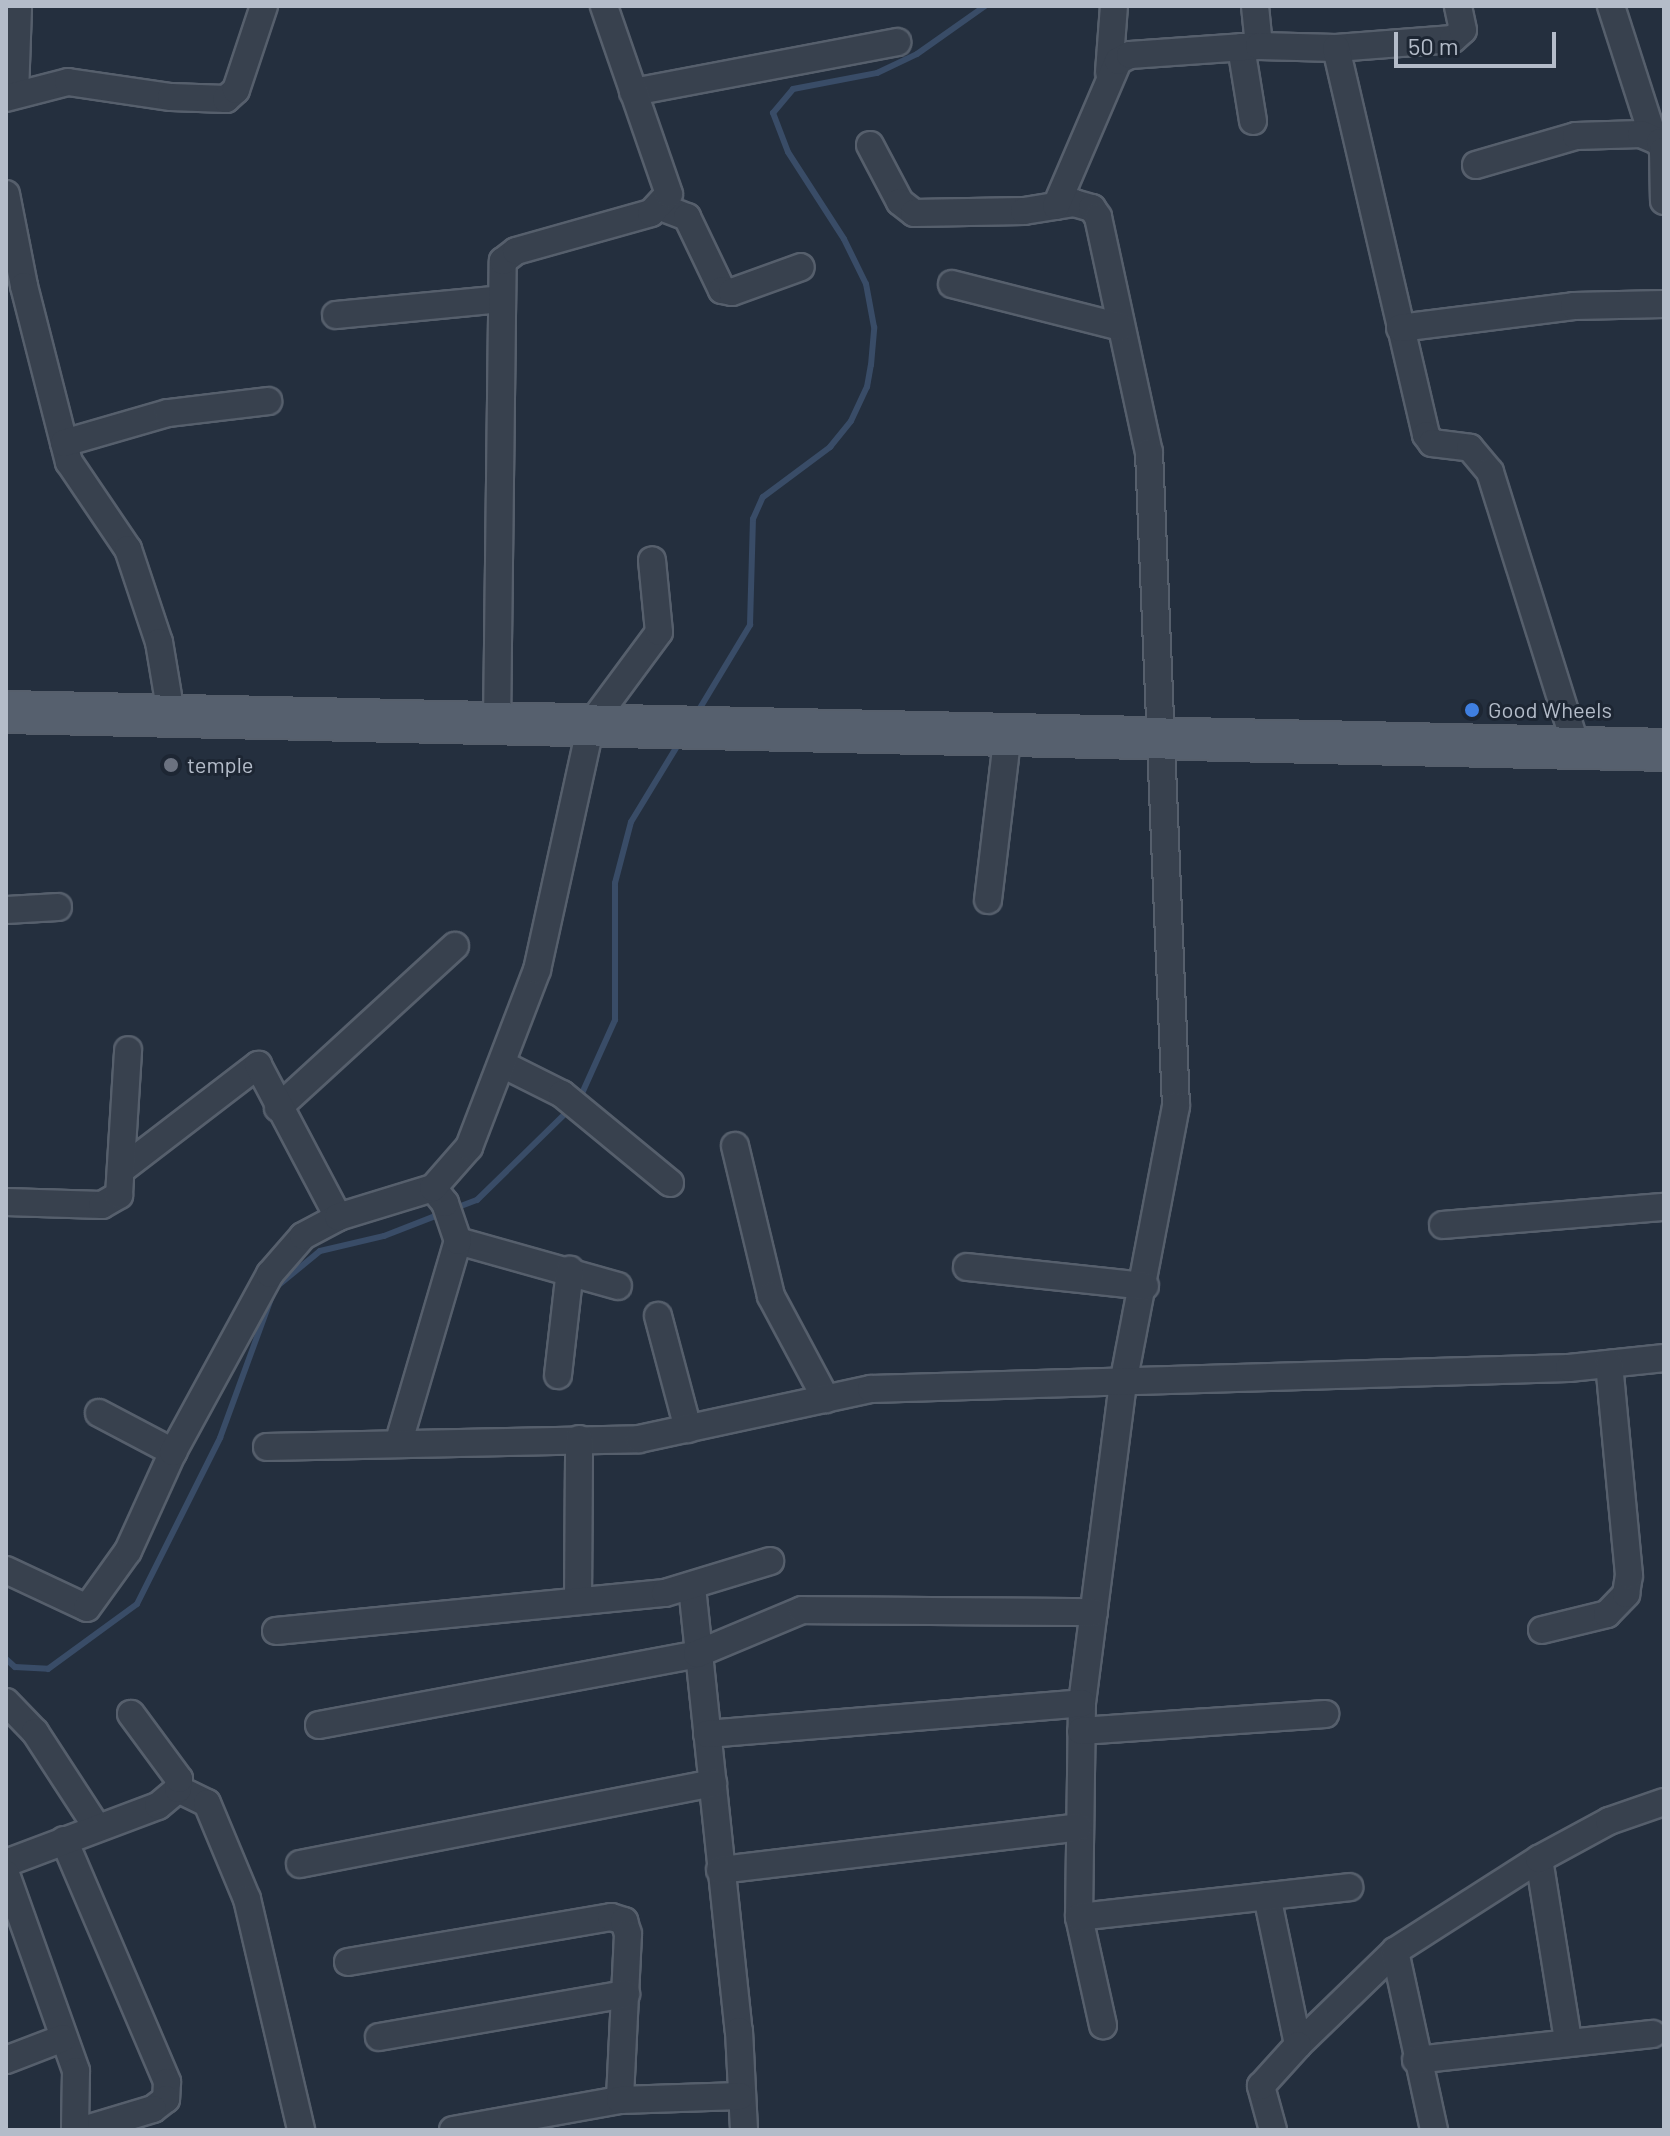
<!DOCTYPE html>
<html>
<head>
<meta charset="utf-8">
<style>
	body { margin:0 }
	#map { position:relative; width:1670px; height:2136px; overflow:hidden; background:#242f3e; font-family:Barlow,sans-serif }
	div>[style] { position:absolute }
	.stream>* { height:6px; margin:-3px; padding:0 3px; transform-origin:3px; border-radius:3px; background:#394c67 }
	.roads { filter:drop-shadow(2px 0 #565f6c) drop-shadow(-2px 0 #565f6c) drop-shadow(0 2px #565f6c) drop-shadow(0 -2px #565f6c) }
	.minor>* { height:26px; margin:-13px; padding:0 13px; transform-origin:13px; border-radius:13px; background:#38414e }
	.primary>* { height:40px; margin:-20px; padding:0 20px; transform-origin:20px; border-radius:20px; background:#56606e }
	.dots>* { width:22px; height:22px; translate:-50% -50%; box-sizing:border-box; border:4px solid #1d2633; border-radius:50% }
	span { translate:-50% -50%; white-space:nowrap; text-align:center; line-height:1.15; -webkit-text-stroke:6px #1d2633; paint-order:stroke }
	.poi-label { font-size:22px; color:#b4bcc9 }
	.left { translate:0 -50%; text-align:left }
	.frame { position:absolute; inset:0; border:8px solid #b4bcc9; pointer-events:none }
	.scale { position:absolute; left:1394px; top:32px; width:162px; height:36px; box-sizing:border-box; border:4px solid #b4bcc9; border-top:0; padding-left:10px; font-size:24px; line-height:28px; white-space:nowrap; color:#b4bcc9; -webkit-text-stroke:6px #1d2633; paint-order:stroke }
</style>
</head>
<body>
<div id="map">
	<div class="stream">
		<div style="left:697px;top:713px;width:103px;rotate:-58.9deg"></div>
		<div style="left:750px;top:625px;width:106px;rotate:-88.4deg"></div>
		<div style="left:753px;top:519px;width:24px;rotate:-66deg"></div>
		<div style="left:763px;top:497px;width:84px;rotate:-36.7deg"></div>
		<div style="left:830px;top:447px;width:33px;rotate:-51deg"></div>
		<div style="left:851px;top:421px;width:38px;rotate:-65deg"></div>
		<div style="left:867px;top:387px;width:22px;rotate:-80deg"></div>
		<div style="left:871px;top:365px;width:38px;rotate:-85deg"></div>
		<div style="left:874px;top:327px;width:44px;rotate:-100.5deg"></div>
		<div style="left:866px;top:284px;width:50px;rotate:-116.1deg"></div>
		<div style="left:844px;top:239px;width:103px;rotate:-122.8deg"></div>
		<div style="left:788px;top:152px;width:42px;rotate:-111deg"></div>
		<div style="left:773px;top:113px;width:31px;rotate:-50deg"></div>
		<div style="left:793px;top:89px;width:86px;rotate:-10.8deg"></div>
		<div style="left:877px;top:73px;width:44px;rotate:-25.4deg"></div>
		<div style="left:917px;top:54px;width:83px;rotate:-35.2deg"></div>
		<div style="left:579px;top:1100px;width:88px;rotate:-65.8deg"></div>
		<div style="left:615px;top:1020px;width:137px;rotate:-90deg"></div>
		<div style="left:615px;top:883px;width:63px;rotate:-75.3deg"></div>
		<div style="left:631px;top:822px;width:92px;rotate:-58.7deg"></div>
		<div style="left:453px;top:1209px;width:26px;rotate:-21deg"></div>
		<div style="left:477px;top:1200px;width:132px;rotate:-44.4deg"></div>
		<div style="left:6px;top:1659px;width:12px;rotate:42deg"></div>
		<div style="left:15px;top:1667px;width:33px;rotate:3deg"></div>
		<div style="left:48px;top:1669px;width:110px;rotate:-36.1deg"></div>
		<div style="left:137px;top:1604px;width:186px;rotate:-63.4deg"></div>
		<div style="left:220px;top:1438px;width:160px;rotate:-69.9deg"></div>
		<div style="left:275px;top:1288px;width:58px;rotate:-39.4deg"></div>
		<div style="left:320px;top:1251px;width:66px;rotate:-13.2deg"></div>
		<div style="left:384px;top:1236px;width:63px;rotate:-21.3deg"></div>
	</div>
	<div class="roads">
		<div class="minor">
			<div style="left:1255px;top:6px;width:40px;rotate:84.3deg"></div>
			<div style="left:1611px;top:6px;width:138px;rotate:72.2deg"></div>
			<div style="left:1241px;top:47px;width:75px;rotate:80.8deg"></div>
			<div style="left:1336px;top:48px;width:117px;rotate:-4.4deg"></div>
			<div style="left:1453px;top:39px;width:13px;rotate:-42deg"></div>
			<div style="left:1463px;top:30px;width:25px;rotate:-102deg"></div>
			<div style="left:1109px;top:72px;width:66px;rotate:-85.7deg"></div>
			<div style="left:633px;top:92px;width:269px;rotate:-10.7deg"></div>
			<div style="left:15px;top:94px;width:88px;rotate:-88deg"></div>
			<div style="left:6px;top:98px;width:64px;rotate:-14.5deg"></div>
			<div style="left:68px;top:82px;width:104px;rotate:8.3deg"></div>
			<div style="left:171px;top:97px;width:55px;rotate:2.1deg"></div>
			<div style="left:226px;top:99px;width:13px;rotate:-42deg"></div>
			<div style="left:236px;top:90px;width:89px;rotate:-71.6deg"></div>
			<div style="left:870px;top:145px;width:64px;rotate:62.2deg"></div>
			<div style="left:900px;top:202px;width:18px;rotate:38deg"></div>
			<div style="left:914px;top:213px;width:110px;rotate:-1deg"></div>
			<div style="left:1024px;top:211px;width:51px;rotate:-9.1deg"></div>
			<div style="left:1074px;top:203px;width:19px;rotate:16deg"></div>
			<div style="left:1092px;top:208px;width:11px;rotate:56deg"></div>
			<div style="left:1098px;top:217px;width:240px;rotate:77.8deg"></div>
			<div style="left:1149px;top:452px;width:655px;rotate:87.64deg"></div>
			<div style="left:1176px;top:1106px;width:282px;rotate:100.8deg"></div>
			<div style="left:1123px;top:1383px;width:323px;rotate:97.3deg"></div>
			<div style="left:1082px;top:1703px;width:214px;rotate:90.8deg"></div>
			<div style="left:1079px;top:1917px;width:111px;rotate:77.5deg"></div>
			<div style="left:1476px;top:165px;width:104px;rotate:-16.2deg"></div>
			<div style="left:1576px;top:136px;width:65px;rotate:-1.8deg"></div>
			<div style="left:1641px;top:134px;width:21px;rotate:23deg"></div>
			<div style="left:1660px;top:142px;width:9px;rotate:72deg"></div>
			<div style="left:1663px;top:151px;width:50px;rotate:88.9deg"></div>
			<div style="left:6px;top:194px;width:94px;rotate:78.9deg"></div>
			<div style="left:24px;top:286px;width:182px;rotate:75.7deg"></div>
			<div style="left:69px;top:462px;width:105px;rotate:55.9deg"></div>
			<div style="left:128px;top:549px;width:98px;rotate:71.6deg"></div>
			<div style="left:159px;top:642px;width:55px;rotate:80.5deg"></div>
			<div style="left:1056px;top:206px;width:158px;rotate:-66.8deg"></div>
			<div style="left:1118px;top:61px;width:13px;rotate:-27deg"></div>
			<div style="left:1130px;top:55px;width:129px;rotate:-4deg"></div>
			<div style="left:1259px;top:46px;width:77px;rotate:1.5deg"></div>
			<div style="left:1336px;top:48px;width:397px;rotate:76.9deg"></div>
			<div style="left:1426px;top:435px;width:10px;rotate:53deg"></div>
			<div style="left:1432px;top:443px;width:38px;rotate:7deg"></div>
			<div style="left:1470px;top:448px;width:31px;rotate:50deg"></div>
			<div style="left:1490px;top:472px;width:288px;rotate:72.6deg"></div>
			<div style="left:661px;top:207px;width:28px;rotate:21deg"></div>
			<div style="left:687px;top:217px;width:81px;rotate:64.4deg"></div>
			<div style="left:722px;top:290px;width:10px;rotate:11deg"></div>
			<div style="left:732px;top:292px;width:73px;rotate:-19.9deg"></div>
			<div style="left:952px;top:284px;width:174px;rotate:14.3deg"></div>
			<div style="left:336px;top:315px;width:166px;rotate:-5.5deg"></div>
			<div style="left:1400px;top:328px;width:175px;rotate:-7.2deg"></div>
			<div style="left:1574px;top:306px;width:90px;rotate:-1.3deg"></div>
			<div style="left:64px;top:443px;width:108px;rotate:-16.1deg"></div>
			<div style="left:168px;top:413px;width:101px;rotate:-6.8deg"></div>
			<div style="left:497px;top:726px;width:465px;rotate:-89.3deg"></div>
			<div style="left:503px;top:261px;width:16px;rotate:-38deg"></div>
			<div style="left:516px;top:251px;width:140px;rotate:-15.7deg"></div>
			<div style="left:651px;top:213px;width:26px;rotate:-47deg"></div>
			<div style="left:669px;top:194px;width:199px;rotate:-109.1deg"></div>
			<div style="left:988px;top:900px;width:169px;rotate:-83.2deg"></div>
			<div style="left:6px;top:910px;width:52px;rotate:-3.3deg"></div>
			<div style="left:502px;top:1064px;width:67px;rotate:26.6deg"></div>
			<div style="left:562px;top:1094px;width:140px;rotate:39.5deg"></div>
			<div style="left:278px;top:1108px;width:240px;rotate:-42.5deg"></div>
			<div style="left:735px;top:1146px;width:154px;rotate:76.5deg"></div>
			<div style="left:771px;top:1296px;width:117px;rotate:61.9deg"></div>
			<div style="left:125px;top:1167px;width:168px;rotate:-37.5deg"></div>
			<div style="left:258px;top:1065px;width:172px;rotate:62.2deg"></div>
			<div style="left:6px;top:1202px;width:96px;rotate:1.8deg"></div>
			<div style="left:102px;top:1205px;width:20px;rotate:-30deg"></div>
			<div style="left:119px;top:1195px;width:145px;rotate:-86.4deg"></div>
			<div style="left:1443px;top:1225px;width:222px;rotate:-4.7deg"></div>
			<div style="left:458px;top:1241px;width:166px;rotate:15.7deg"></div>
			<div style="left:967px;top:1267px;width:179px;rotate:6.1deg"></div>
			<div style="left:658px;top:1316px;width:117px;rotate:75.1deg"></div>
			<div style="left:558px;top:1375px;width:106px;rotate:-83.5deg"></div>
			<div style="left:99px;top:1413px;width:84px;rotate:27.8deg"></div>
			<div style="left:399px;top:1441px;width:209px;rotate:-73.6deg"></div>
			<div style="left:458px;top:1241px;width:40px;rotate:-108.9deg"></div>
			<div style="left:445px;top:1203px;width:19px;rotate:-129deg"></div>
			<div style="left:267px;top:1447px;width:372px;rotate:-1.2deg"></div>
			<div style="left:639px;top:1439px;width:237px;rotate:-12.2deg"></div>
			<div style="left:871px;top:1389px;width:698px;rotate:-1.72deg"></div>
			<div style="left:1569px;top:1368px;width:96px;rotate:-6deg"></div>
			<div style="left:6px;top:1570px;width:89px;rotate:25.1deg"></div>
			<div style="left:87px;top:1608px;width:70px;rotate:-54.3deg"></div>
			<div style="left:128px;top:1551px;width:109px;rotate:-65.6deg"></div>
			<div style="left:173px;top:1452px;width:203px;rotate:-61.4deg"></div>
			<div style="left:270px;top:1274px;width:50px;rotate:-49deg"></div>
			<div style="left:303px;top:1236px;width:40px;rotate:-28deg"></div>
			<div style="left:338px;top:1217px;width:99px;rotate:-17deg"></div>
			<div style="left:433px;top:1188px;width:55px;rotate:-48.7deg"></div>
			<div style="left:469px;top:1147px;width:190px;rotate:-69deg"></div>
			<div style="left:537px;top:970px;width:252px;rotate:-77.6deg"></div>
			<div style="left:591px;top:724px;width:114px;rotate:-53.5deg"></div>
			<div style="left:659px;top:632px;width:72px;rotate:-95.6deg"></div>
			<div style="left:692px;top:1587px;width:446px;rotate:84deg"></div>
			<div style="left:739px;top:2031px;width:99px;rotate:87.1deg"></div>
			<div style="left:578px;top:1601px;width:162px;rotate:-89.6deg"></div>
			<div style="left:1542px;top:1630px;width:67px;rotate:-13.8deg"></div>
			<div style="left:1607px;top:1614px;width:28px;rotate:-46deg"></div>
			<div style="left:1626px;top:1594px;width:19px;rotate:-81deg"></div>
			<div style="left:1629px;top:1575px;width:212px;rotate:-95.4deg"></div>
			<div style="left:276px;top:1631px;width:391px;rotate:-5.6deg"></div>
			<div style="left:665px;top:1593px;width:110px;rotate:-16.9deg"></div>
			<div style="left:6px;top:1702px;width:42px;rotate:46deg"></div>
			<div style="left:35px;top:1732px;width:112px;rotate:57deg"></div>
			<div style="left:319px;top:1725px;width:385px;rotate:-10.6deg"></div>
			<div style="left:697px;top:1654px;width:114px;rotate:-22.7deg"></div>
			<div style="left:802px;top:1610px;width:292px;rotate:0.4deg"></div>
			<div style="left:1081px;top:1731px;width:245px;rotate:-4deg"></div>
			<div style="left:707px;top:1734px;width:376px;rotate:-4.7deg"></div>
			<div style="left:178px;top:1789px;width:32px;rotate:26deg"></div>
			<div style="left:207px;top:1803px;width:104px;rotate:67.4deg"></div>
			<div style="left:247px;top:1899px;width:237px;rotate:76.8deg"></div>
			<div style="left:64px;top:1840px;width:263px;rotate:66.9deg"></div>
			<div style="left:167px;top:2082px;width:17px;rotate:93deg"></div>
			<div style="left:166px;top:2099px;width:16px;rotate:142deg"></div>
			<div style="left:153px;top:2109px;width:73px;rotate:163.3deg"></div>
			<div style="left:1539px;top:1859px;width:184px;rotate:80.9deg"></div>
			<div style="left:6px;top:1863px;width:162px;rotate:-20.6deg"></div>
			<div style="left:158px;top:1806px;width:26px;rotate:-40deg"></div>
			<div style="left:178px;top:1789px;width:10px;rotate:-84deg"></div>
			<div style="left:179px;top:1779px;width:81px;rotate:-126.4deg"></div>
			<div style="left:300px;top:1864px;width:421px;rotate:-11.1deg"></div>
			<div style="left:720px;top:1870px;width:361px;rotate:-6.8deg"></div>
			<div style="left:6px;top:1874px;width:209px;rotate:70.4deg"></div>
			<div style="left:76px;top:2071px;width:59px;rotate:91deg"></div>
			<div style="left:1267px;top:1896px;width:152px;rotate:78.2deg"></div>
			<div style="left:1298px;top:2045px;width:135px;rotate:-44.1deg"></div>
			<div style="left:1395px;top:1951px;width:171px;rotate:-32.6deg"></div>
			<div style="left:1539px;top:1859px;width:80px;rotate:-28.5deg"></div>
			<div style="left:1609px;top:1821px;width:58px;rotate:-19.1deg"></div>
			<div style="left:1079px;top:1917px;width:272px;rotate:-6.3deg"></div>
			<div style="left:1395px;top:1951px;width:183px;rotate:77.7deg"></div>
			<div style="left:348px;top:1962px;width:267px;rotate:-9.7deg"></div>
			<div style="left:611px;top:1917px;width:14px;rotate:17deg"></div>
			<div style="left:624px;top:1921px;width:14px;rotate:73deg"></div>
			<div style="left:628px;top:1934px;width:166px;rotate:92.8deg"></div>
			<div style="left:379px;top:2037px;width:251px;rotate:-9.9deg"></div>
			<div style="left:6px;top:2060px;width:61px;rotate:-21.1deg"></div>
			<div style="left:1416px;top:2060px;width:238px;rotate:-6.3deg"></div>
			<div style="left:453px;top:2130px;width:170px;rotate:-10.2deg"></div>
			<div style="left:620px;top:2100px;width:120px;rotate:-1.9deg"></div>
			<div style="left:1273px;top:2130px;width:46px;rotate:-105.3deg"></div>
			<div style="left:1261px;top:2086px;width:55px;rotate:-47.9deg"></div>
		</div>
		<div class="primary">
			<div style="left:6px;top:712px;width:1658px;rotate:1.31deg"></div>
		</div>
	</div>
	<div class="dots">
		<div style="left:1472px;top:710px;background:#3f7fe0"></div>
		<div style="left:171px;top:765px;background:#6b7280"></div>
	</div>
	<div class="poi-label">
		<span class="left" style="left:1488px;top:710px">Good Wheels</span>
		<span class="left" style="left:187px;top:765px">temple</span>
	</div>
	<div class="frame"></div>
	<div class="scale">50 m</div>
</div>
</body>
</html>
